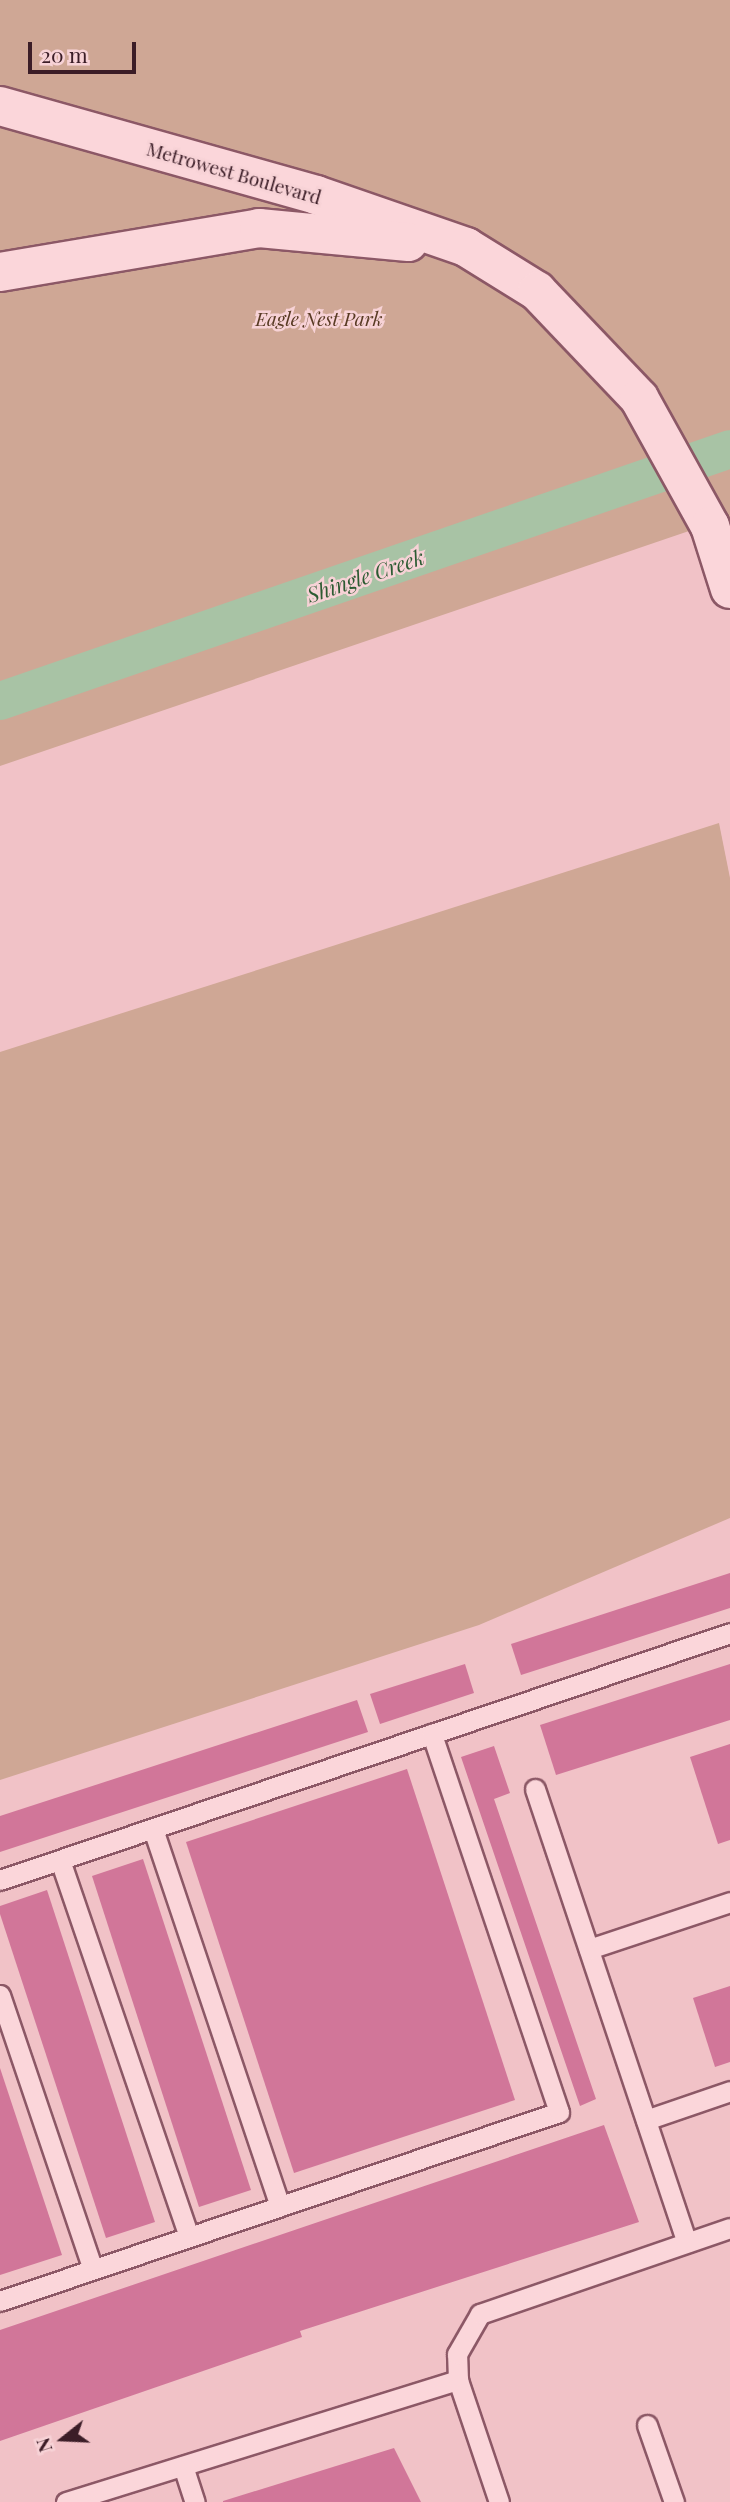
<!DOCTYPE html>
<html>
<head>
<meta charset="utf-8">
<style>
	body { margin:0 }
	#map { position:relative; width:730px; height:2502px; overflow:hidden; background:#f1c2c7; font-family:"Playfair Display",serif }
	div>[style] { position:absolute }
	.green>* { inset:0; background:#cfa795 }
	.canal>* { height:38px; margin:-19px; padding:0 19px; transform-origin:19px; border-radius:19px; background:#a8c3a5 }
	.building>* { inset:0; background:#d17699 }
	.roads { filter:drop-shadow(2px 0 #8c5866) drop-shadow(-2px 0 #8c5866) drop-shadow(0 2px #8c5866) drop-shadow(0 -2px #8c5866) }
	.service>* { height:19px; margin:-9.5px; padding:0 9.5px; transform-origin:9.5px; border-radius:9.5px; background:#fbd6da }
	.tertiary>* { height:38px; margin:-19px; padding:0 19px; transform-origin:19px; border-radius:19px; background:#fbd6da }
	span { translate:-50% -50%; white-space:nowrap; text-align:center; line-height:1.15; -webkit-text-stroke:5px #f7d2d6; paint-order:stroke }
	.street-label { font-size:19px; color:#3b1d27 }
	.park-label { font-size:19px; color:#583a23; font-style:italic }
	.water-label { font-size:21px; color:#2c5b32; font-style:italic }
	.north { position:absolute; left:28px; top:2404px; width:70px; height:70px; -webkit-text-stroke:5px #f7d2d6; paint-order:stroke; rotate:252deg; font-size:19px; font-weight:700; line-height:28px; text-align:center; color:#3b1d27 }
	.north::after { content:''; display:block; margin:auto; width:24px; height:32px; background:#3b1d27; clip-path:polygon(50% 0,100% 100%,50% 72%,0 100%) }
	.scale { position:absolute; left:28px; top:42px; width:108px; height:32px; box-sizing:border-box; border:4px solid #3b1d27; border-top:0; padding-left:9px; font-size:21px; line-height:24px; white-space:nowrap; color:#3b1d27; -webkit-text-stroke:5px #f7d2d6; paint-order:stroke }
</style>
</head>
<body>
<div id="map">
	<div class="green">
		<div style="clip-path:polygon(0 0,730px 0,730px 517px,0 766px)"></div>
		<div style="clip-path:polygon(719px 823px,730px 878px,730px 1518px,479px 1625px,0 1780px,0 1052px)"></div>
	</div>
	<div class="canal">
		<div style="left:0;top:701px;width:772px;rotate:-19.04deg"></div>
	</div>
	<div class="building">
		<div style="clip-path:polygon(730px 1573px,730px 1608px,521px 1675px,511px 1644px)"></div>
		<div style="clip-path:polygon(465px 1664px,474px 1693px,380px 1724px,370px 1694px)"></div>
		<div style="clip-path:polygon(730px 1664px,730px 1720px,556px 1775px,540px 1725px)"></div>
		<div style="clip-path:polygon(357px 1700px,368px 1732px,0 1852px,0 1816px)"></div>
		<div style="clip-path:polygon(730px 1744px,730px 1840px,718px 1844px,690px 1757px)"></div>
		<div style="clip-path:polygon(494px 1746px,510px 1793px,494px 1799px,596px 2099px,580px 2106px,461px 1757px)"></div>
		<div style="clip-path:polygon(407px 1769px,515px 2100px,294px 2173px,186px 1842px)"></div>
		<div style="clip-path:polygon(143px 1859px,251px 2190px,199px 2207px,92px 1876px)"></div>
		<div style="clip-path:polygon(47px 1890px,155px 2222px,106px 2238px,0 1914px,0 1906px)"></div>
		<div style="clip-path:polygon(730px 1986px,730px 2062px,715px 2067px,693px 1998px)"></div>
		<div style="clip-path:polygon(0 2068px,62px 2255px,0 2275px)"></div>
		<div style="clip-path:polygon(604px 2125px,639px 2222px,300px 2331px,302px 2337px,0 2441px,0 2330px)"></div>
		<div style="clip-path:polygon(394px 2448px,421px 2502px,223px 2502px,223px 2501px)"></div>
	</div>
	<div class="roads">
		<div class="service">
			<div style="left:535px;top:1789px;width:478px;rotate:71.5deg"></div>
			<div style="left:153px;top:1829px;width:398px;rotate:71.4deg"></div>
			<div style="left:60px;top:1860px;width:398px;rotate:71.1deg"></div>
			<div style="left:0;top:1880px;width:771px;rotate:-18.69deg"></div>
			<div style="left:589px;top:1949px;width:149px;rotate:-18.4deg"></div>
			<div style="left:0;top:1995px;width:289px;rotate:71.3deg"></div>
			<div style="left:646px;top:2120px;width:89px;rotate:-19deg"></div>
			<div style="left:0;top:2301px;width:590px;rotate:-18.68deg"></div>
			<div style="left:559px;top:2112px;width:399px;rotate:-108.6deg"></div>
			<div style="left:647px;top:2425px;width:82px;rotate:70.7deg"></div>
			<div style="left:183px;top:2466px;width:38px;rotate:72deg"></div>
			<div style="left:66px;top:2502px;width:411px;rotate:-17.3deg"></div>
			<div style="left:499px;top:2502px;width:129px;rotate:-108.6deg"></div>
			<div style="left:458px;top:2380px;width:26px;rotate:-92deg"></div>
			<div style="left:457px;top:2354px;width:46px;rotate:-60.1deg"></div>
			<div style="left:480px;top:2314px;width:264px;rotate:-19deg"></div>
		</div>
		<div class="tertiary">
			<div style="left:0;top:106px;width:328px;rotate:15.7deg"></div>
			<div style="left:316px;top:195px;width:159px;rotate:19.1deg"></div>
			<div style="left:466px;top:247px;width:84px;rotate:31.8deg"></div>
			<div style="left:537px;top:291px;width:148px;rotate:46.4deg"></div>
			<div style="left:639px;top:398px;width:146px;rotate:61deg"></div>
			<div style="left:710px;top:526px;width:66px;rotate:72.4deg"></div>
			<div style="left:0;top:272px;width:263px;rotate:-9.6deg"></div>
			<div style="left:259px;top:228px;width:150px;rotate:5.4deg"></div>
		</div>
	</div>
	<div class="street-label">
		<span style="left:234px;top:173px;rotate:16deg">Metrowest Boulevard</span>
	</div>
	<div class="park-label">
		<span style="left:319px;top:319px">Eagle Nest Park</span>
	</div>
	<div class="water-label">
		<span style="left:365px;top:575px;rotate:-19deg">Shingle Creek</span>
	</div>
	<div class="north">N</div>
	<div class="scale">20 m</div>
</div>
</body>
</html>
